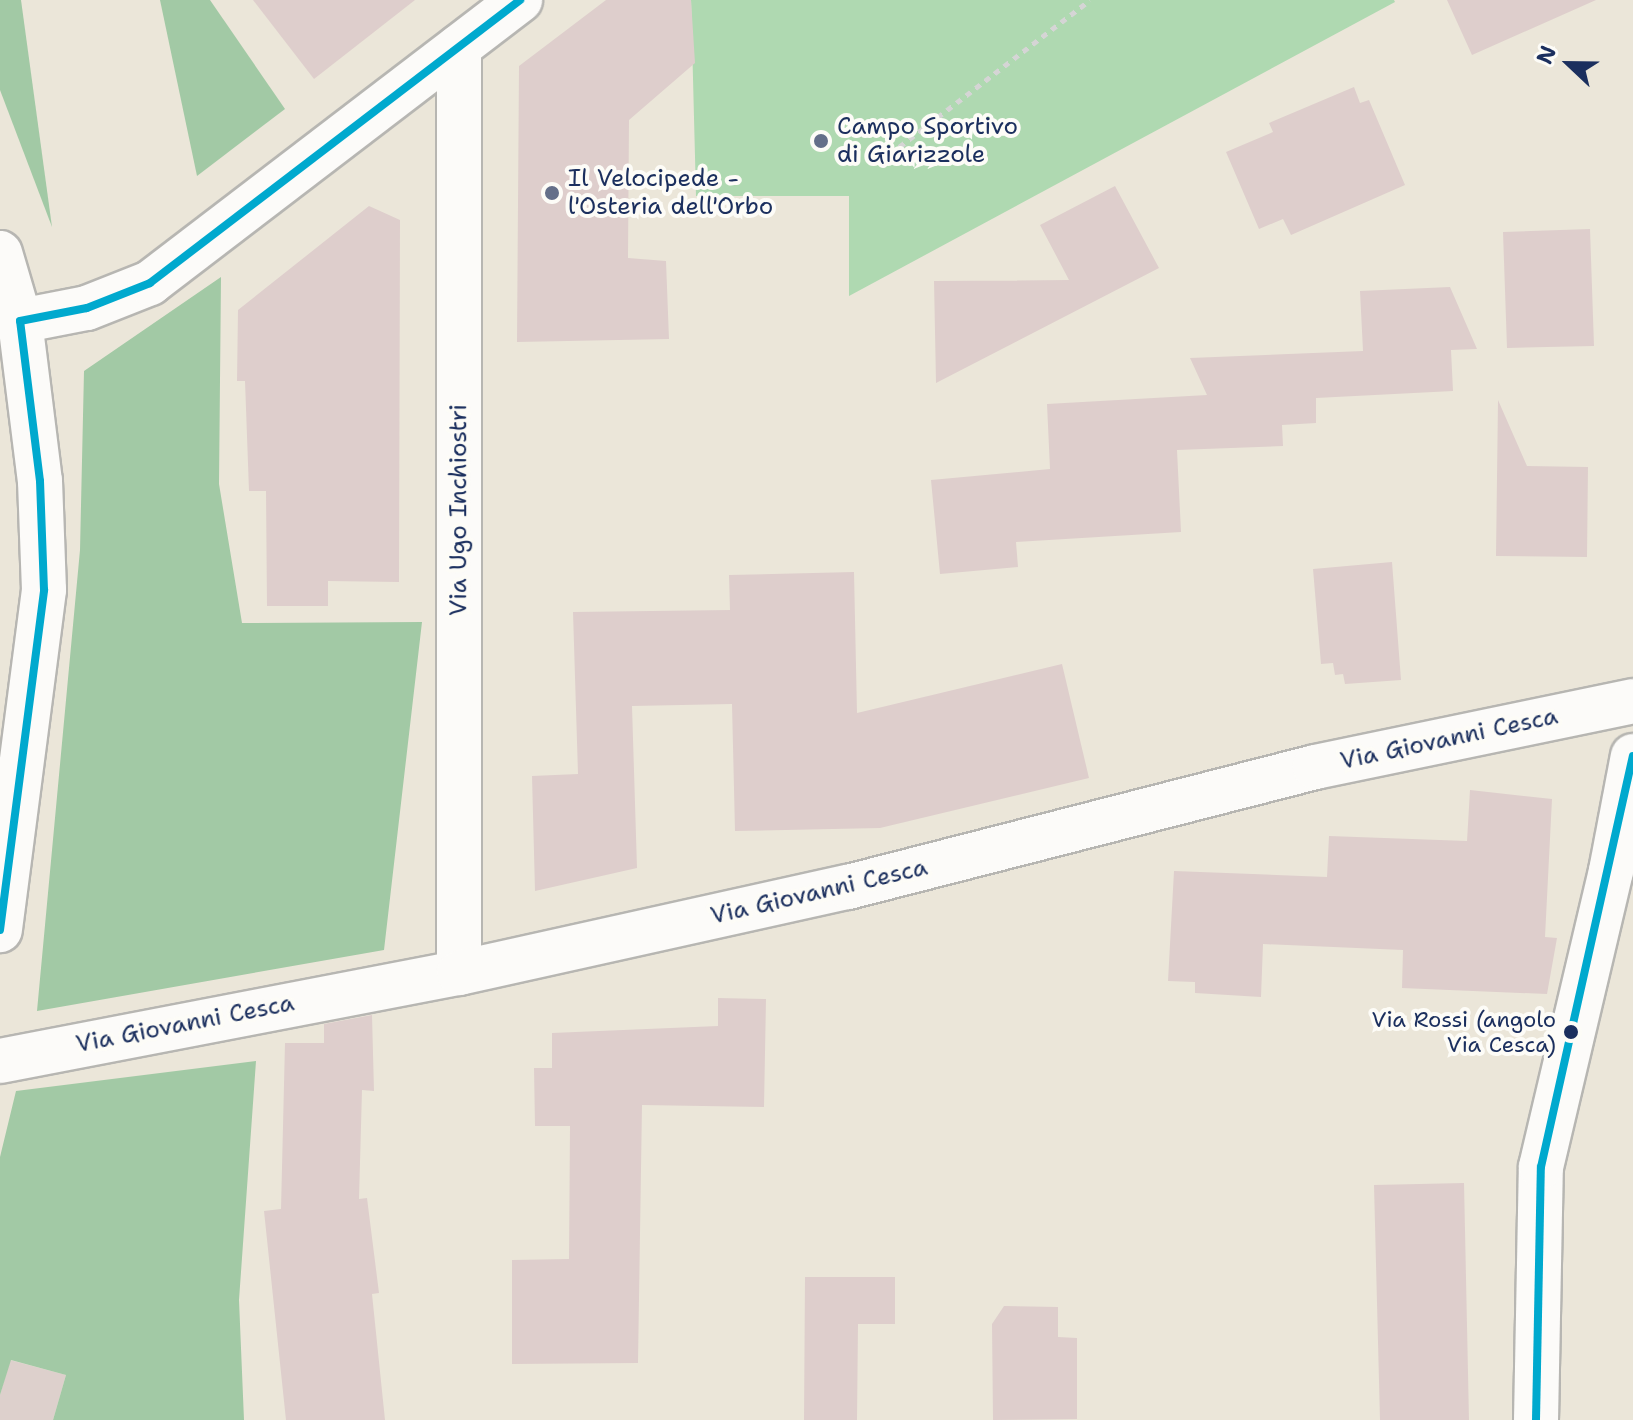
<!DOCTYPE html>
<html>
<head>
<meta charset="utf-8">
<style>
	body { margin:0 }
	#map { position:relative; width:1633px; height:1420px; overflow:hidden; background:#ebe6d9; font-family:"Shantell Sans",sans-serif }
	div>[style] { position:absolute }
	.industrial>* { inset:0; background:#ddd0cc }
	.green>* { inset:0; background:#afd9b1 }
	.forest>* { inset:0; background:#a2c9a5 }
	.building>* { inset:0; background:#dececc }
	.path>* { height:5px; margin-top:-2.5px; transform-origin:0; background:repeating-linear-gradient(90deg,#d5d5d5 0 6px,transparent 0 12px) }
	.roads { filter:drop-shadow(2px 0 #b7b6b2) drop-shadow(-2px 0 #b7b6b2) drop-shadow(0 2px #b7b6b2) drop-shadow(0 -2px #b7b6b2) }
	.minor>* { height:44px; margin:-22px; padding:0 22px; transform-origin:22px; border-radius:22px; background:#fcfbf9 }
	.bus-1>* { height:8px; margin:-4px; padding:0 4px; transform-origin:4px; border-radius:4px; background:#00a9ce }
	.dots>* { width:22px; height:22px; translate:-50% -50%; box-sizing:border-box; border:4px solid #fdfcf7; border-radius:50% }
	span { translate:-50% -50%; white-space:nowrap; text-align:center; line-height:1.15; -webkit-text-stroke:8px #fdfcf7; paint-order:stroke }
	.bus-label { font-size:22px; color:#1b2f5e }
	.right { translate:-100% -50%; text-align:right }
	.poi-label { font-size:24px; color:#1b2f5e }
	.left { translate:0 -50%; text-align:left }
	.street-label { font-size:24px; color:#1b2f5e }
	.north { position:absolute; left:1529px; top:24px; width:80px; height:80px; -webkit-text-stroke:6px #fdfcf7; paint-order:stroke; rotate:292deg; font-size:22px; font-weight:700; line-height:32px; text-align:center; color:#1b2f5e }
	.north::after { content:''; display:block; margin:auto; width:28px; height:36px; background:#1b2f5e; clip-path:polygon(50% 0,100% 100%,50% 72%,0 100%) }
</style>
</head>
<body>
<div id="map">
	<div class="industrial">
		<div style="clip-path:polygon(10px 1360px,66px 1375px,53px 1420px,0 1420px,0 1395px)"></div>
	</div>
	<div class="green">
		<div style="clip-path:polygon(691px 0,1394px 0,1395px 2px,849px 296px,849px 196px,696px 196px)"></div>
	</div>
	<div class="forest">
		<div style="clip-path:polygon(0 0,21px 0,52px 227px,0 90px)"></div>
		<div style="clip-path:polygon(160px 0,210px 0,285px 109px,197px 176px)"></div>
		<div style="clip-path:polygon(221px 277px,219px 484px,242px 623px,422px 622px,384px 950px,37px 1011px,80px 550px,84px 371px)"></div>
		<div style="clip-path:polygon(256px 1061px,239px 1300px,244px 1420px,53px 1420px,66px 1375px,11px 1360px,0 1395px,0 1157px,16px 1091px)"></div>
	</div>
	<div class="building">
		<div style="clip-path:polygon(253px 0,415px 0,314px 79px)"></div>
		<div style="clip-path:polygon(606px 0,691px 0,695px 63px,629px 120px,628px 258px,666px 261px,669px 339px,517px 342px,519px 66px)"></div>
		<div style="clip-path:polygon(1447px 0,1596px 0,1472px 55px)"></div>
		<div style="clip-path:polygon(1354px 87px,1360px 103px,1369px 100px,1405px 185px,1291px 235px,1283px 219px,1259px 229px,1226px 152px,1273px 132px,1269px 123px)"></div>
		<div style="clip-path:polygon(1115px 186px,1159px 268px,936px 383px,934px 281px,1069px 280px,1040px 225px)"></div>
		<div style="clip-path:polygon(369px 206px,400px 220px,399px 582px,328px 581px,328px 606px,267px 606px,266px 491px,249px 491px,245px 381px,237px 381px,238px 310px)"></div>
		<div style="clip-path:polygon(1590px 229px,1594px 346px,1507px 348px,1503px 232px)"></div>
		<div style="clip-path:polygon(1450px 287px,1477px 349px,1451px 350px,1453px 391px,1316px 398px,1316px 423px,1282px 425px,1283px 446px,1177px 450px,1181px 532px,1016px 542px,1018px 567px,940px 574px,931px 480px,1050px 469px,1047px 404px,1207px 395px,1190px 358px,1363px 351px,1360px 291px)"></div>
		<div style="clip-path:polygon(1498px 400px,1527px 466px,1588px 467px,1587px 557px,1496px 556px)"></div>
		<div style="clip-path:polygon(1392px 562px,1401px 680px,1345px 684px,1343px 674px,1335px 675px,1333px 663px,1321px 664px,1313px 569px)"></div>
		<div style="clip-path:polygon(854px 572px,857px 713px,1062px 664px,1089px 778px,880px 828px,735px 831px,732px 704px,632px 706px,637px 868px,535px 891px,532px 776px,578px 774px,573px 612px,730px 610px,729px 575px)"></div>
		<div style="clip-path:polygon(1470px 790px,1552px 799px,1545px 937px,1557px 938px,1547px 994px,1402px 988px,1403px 950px,1263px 944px,1261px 997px,1195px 993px,1195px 982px,1168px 981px,1174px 871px,1327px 877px,1329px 836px,1467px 841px)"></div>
		<div style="clip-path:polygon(718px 998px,766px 999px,764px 1107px,642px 1105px,638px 1363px,512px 1364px,512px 1260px,569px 1259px,570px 1126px,535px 1126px,534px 1068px,552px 1068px,552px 1033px,718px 1026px)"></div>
		<div style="clip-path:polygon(372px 1015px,374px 1091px,362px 1090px,359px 1199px,367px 1198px,379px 1293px,372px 1294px,385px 1420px,286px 1420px,264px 1211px,281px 1209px,285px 1043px,324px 1043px,324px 1024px)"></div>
		<div style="clip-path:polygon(1464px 1183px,1469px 1420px,1380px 1420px,1374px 1185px)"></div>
		<div style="clip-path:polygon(805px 1277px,895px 1277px,895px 1324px,858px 1324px,857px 1420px,804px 1420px)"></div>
		<div style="clip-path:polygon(1004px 1306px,1058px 1307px,1058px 1337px,1077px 1338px,1077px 1419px,993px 1420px,992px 1324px)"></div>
	</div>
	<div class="path">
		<div style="left:890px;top:154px;width:252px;rotate:-37.6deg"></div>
	</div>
	<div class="roads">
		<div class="minor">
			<div style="left:0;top:253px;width:71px;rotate:73.6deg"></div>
			<div style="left:20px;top:321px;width:161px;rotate:82.9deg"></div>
			<div style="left:40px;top:481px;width:109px;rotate:87.9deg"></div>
			<div style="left:44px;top:590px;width:343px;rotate:97.4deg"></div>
			<div style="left:20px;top:321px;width:68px;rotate:-11deg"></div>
			<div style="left:87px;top:308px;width:68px;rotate:-21.6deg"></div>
			<div style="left:150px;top:283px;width:466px;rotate:-37.4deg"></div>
			<div style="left:459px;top:973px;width:926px;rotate:-90deg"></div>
			<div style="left:0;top:1061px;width:467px;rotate:-10.9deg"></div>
			<div style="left:459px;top:973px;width:398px;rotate:-12.5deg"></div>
			<div style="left:848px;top:887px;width:482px;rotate:-14.4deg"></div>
			<div style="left:1315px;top:767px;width:325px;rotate:-11.7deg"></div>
			<div style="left:1536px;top:1420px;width:253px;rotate:-88.9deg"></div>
			<div style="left:1541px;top:1167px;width:304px;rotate:-76.7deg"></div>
			<div style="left:1611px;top:871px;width:117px;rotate:-79.2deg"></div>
		</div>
	</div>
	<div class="bus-1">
		<div style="left:20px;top:321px;width:68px;rotate:-11deg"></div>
		<div style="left:87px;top:308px;width:68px;rotate:-21.6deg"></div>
		<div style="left:150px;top:283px;width:466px;rotate:-37.4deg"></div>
		<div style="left:0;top:930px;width:343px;rotate:-82.6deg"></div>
		<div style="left:44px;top:590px;width:109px;rotate:-92.1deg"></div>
		<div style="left:40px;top:481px;width:161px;rotate:-97.1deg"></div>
		<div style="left:1536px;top:1420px;width:253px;rotate:-88.9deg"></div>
		<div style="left:1541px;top:1167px;width:421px;rotate:-77.4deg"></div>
	</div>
	<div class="dots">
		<div style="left:821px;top:141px;background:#646f89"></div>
		<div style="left:552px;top:193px;background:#646f89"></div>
		<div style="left:1571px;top:1032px;background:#1b2f5e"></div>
	</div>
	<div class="bus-label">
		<span class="right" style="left:1556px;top:1032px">Via Rossi (angolo<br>Via Cesca)</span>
	</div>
	<div class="poi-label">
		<span class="left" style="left:837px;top:141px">Campo Sportivo<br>di Giarizzole</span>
		<span class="left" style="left:568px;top:193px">Il Velocipede -<br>l'Osteria dell'Orbo</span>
	</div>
	<div class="street-label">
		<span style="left:459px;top:510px;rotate:-90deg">Via Ugo Inchiostri</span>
		<span style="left:1449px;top:739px;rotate:-12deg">Via Giovanni Cesca</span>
		<span style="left:819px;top:892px;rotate:-13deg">Via Giovanni Cesca</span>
		<span style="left:185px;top:1024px;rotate:-11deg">Via Giovanni Cesca</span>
	</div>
	<div class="north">N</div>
</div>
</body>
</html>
